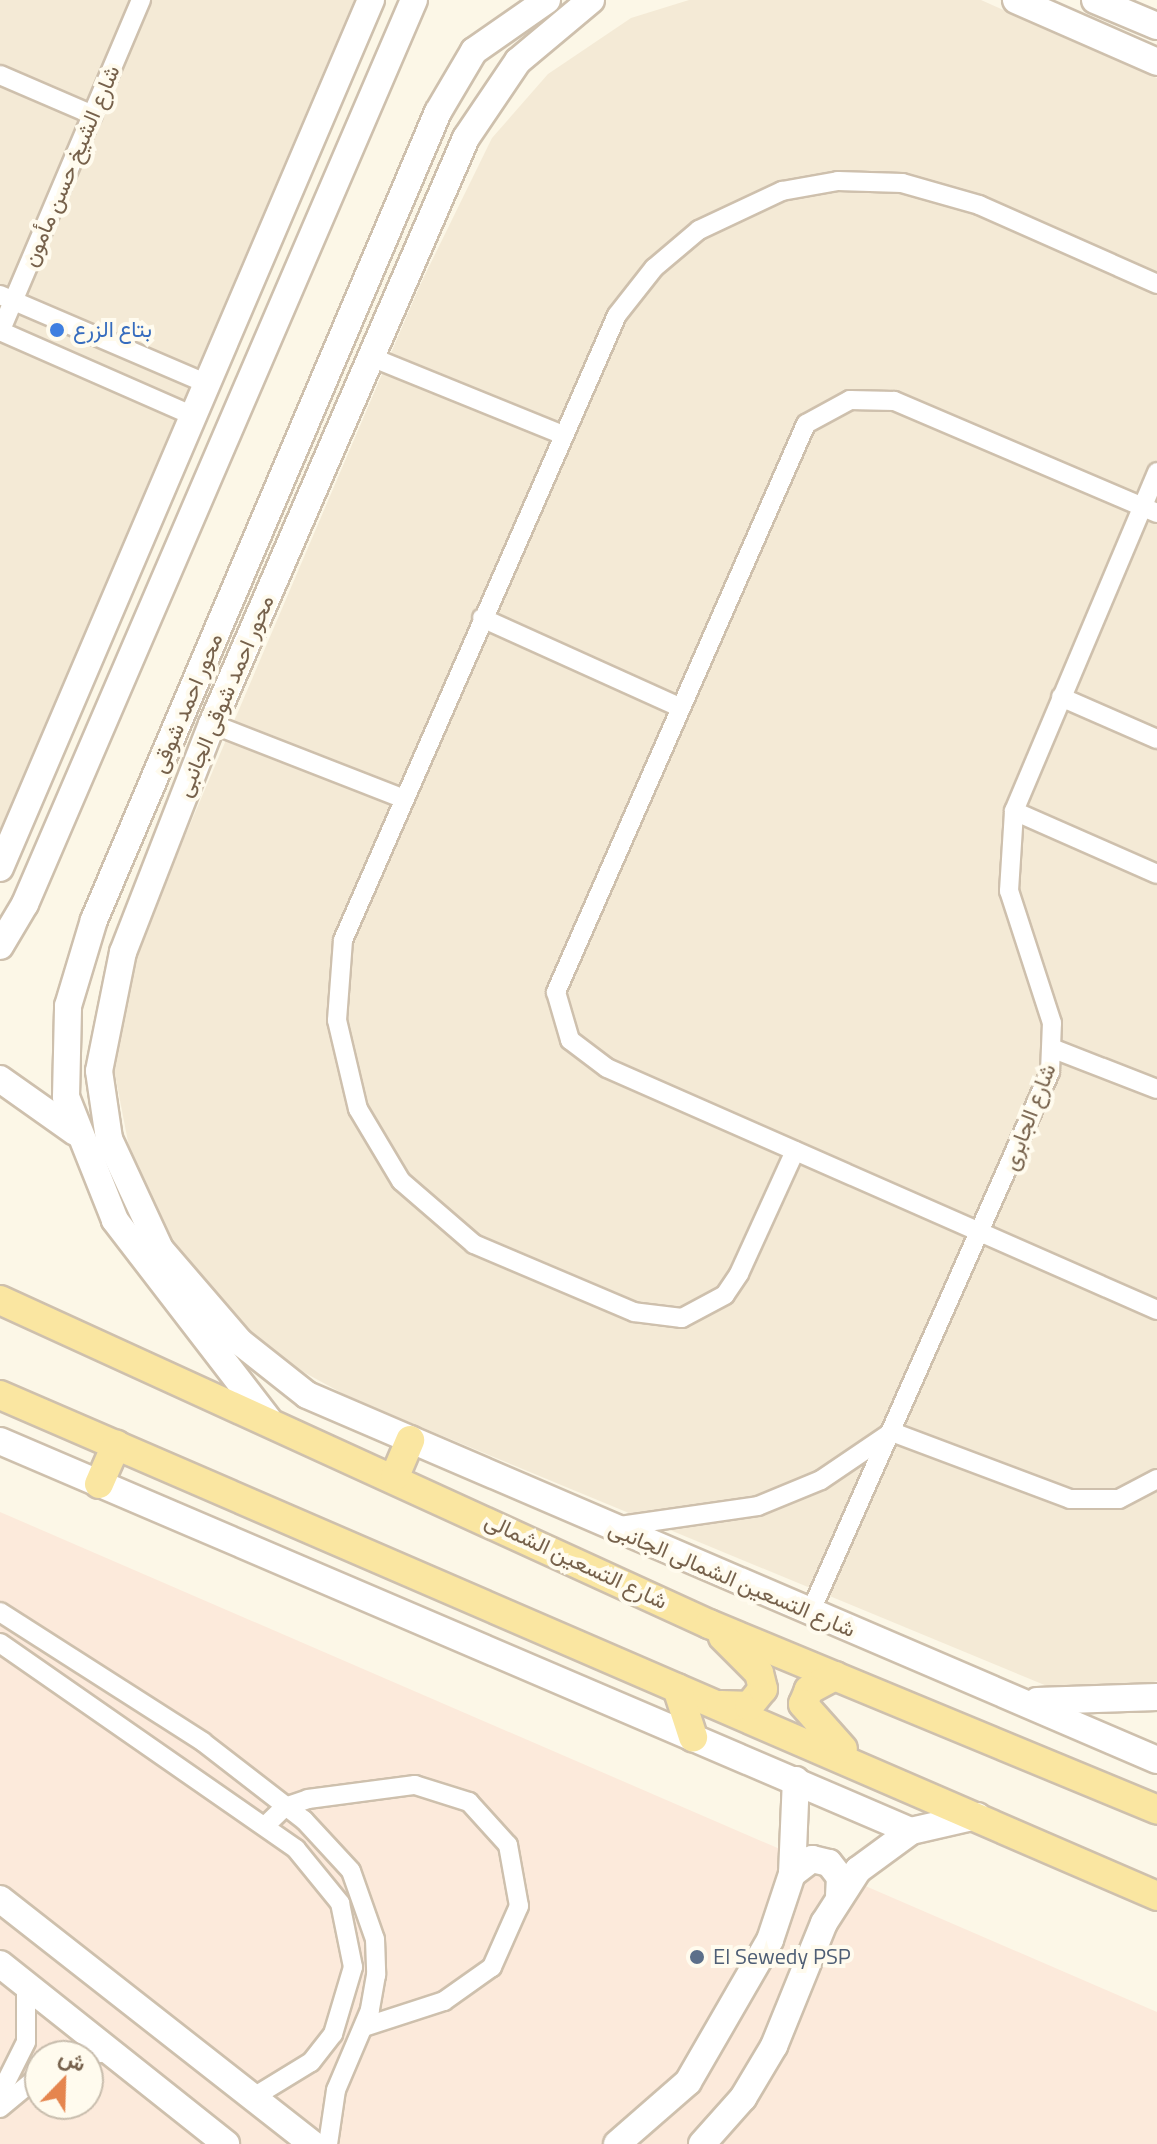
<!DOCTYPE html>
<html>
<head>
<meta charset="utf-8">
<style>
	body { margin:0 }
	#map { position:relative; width:1157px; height:2144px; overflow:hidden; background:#fcf7e7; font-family:"Titillium Web",Vazirmatn,sans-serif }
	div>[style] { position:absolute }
	.residential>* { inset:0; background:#f4ead6 }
	.commercial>* { inset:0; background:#fceadb }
	.roads { filter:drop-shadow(2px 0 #cec0ad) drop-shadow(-2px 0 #cec0ad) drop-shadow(0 2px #cec0ad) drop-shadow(0 -2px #cec0ad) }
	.street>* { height:18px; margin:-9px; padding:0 9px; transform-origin:9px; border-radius:9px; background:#fff }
	.secondary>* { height:26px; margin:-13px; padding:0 13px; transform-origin:13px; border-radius:13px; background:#fff }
	.primary>* { height:28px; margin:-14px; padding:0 14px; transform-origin:14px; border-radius:14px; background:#fae6a1 }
	.dots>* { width:22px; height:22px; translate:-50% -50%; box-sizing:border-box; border:4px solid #fffbee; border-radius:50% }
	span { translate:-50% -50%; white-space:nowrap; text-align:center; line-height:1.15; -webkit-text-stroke:8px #fffbee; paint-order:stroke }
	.street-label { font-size:22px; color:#76614b }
	.shop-label { font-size:22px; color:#366cbe }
	.left { translate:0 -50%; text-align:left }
	.service-label { font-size:22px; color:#4e5e75 }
	.north { position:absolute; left:24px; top:2040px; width:80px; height:80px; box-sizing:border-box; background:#fffbee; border:2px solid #c8bdad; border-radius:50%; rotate:23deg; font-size:22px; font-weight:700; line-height:32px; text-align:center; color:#76614b }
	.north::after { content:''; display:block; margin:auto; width:28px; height:36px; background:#e5854e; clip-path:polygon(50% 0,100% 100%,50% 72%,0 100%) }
</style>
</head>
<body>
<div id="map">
	<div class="residential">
		<div style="clip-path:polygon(0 0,354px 0,0 829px)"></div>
		<div style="clip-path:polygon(689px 0,981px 0,1157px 78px,1157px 1681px,1121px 1691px,1047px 1686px,351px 1398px,265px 1351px,199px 1292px,139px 1199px,113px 1064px,142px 937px,420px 285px,492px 138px,548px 74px,631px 18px)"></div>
	</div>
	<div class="commercial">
		<div style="clip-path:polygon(evenodd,0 1512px,1157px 2012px,1157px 2144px,0 2144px,0 1512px,40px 2056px,88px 2056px,88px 2104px,40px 2104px,40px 2056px)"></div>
	</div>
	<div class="roads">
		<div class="street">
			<div style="left:0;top:75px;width:101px;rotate:23.3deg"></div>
			<div style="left:0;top:295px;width:226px;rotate:23.2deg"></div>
			<div style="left:0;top:331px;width:212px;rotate:23.7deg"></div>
			<div style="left:0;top:332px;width:361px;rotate:-67deg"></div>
			<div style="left:371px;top:357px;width:205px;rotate:22.1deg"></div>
			<div style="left:1157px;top:513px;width:286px;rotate:-156.9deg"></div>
			<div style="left:894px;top:401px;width:44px;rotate:-178.7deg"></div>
			<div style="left:850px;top:400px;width:50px;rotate:151.4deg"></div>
			<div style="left:806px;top:424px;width:621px;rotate:113.76deg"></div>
			<div style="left:556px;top:992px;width:50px;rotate:73.7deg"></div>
			<div style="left:570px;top:1040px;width:46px;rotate:37.1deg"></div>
			<div style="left:607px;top:1068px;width:601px;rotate:23.75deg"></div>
			<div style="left:482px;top:618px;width:214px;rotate:24.3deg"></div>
			<div style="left:1061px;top:697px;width:105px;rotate:23.6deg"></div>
			<div style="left:212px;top:724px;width:206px;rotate:21.3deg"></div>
			<div style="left:1014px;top:811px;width:156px;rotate:23.8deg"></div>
			<div style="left:1054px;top:1049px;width:110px;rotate:21.2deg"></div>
			<div style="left:795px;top:1151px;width:135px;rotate:114.5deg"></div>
			<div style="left:739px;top:1274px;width:25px;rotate:124deg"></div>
			<div style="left:725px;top:1295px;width:49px;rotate:151.9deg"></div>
			<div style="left:682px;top:1318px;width:48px;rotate:-172.9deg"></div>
			<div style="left:634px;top:1312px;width:174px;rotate:-157deg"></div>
			<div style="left:474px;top:1244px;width:96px;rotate:-139.2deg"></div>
			<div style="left:401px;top:1181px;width:84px;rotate:-120.8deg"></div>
			<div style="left:358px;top:1109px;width:91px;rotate:-103.3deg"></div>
			<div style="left:337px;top:1020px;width:80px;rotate:-85.7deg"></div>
			<div style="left:343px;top:940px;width:682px;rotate:-66.33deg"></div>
			<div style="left:617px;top:315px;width:60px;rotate:-51.8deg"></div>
			<div style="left:654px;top:268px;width:59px;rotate:-40.2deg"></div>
			<div style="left:699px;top:230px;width:92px;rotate:-25.2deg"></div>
			<div style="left:782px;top:191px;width:57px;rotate:-10.1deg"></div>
			<div style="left:838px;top:181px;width:64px;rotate:1.8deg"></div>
			<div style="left:902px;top:183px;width:80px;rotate:15.9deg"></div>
			<div style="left:979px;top:205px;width:195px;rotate:23.9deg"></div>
			<div style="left:620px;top:1526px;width:139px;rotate:-8.2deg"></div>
			<div style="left:758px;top:1506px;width:68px;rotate:-22.4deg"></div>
			<div style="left:821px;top:1480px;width:86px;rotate:-34.1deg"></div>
			<div style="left:892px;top:1432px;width:190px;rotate:20.6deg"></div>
			<div style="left:1070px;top:1499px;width:49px"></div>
			<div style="left:1119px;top:1499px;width:43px;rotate:-27.8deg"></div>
			<div style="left:0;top:1612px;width:241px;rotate:32.6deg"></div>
			<div style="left:203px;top:1742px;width:128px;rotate:37.7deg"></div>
			<div style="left:304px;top:1820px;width:69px;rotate:47.3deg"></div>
			<div style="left:351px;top:1871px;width:72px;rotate:70.6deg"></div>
			<div style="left:375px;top:1939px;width:36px;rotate:88deg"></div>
			<div style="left:376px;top:1975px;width:36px;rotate:100deg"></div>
			<div style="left:370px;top:2010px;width:87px;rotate:113deg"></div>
			<div style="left:336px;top:2090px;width:55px;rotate:98.4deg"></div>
			<div style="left:810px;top:1613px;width:592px;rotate:-66.08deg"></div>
			<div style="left:1050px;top:1072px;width:49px;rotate:-87.7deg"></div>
			<div style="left:1052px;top:1023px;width:139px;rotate:-108deg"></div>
			<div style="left:1009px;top:891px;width:80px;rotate:-86.4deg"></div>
			<div style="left:1014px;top:811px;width:368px;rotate:-67.1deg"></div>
			<div style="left:0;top:1643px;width:361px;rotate:34.8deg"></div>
			<div style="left:296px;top:1849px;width:70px;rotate:50.8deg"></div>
			<div style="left:340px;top:1903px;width:65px;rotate:78.5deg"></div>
			<div style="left:353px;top:1967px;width:70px;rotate:106.6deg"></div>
			<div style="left:333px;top:2034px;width:36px;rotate:128deg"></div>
			<div style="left:311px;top:2062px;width:69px;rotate:148.6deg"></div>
			<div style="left:265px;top:1826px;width:28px;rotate:-44deg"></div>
			<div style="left:285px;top:1807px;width:24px;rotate:-19deg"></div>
			<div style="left:308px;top:1799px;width:108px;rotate:-7.5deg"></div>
			<div style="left:415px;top:1785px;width:57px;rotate:17.5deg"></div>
			<div style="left:469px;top:1802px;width:58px;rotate:47.8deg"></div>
			<div style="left:508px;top:1845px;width:62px;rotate:79.8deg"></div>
			<div style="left:519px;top:1906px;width:67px;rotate:113.9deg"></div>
			<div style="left:492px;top:1967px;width:59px;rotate:144.7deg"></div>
			<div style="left:444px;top:2001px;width:84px;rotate:162deg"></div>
			<div style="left:75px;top:2056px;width:35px;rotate:-7deg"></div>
			<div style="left:0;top:2094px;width:58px;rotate:-63.4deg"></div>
			<div style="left:26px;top:2042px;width:57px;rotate:-90deg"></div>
			<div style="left:0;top:2108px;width:52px;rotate:-39.5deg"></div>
		</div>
		<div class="secondary">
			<div style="left:591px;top:0;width:95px;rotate:140.1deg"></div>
			<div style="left:518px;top:61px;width:93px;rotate:124deg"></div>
			<div style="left:466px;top:138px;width:639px;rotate:113.43deg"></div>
			<div style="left:212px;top:724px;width:245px;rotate:111.3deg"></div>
			<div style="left:123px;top:952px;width:121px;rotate:101.4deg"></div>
			<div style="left:99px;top:1071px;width:69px;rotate:81.6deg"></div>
			<div style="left:109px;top:1139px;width:121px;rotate:65.1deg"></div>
			<div style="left:160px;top:1249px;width:123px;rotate:49.3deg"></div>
			<div style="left:240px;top:1342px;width:85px;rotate:38.3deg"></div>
			<div style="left:307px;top:1395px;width:925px;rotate:23.24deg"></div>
			<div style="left:1016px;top:0;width:154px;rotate:23.7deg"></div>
			<div style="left:1095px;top:0;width:67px;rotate:22.8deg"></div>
			<div style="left:0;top:868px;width:944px;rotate:-66.86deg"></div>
			<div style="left:0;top:946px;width:49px;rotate:-59.2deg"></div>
			<div style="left:25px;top:904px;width:984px;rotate:-66.72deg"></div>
			<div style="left:0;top:1079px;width:92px;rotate:35.2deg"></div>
			<div style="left:268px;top:1419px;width:251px;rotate:-127.6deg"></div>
			<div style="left:115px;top:1220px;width:132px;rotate:-111.7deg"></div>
			<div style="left:66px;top:1097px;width:91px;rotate:-88.7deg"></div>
			<div style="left:68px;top:1006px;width:90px;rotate:-73.2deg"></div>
			<div style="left:94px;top:920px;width:878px;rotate:-66.94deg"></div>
			<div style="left:438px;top:112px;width:71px;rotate:-59.5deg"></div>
			<div style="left:474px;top:51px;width:89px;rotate:-34.9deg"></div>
			<div style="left:0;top:1441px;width:991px;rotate:23.18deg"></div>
			<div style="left:1037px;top:1701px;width:120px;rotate:-1.9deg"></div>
			<div style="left:792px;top:1874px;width:25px;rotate:-37deg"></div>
			<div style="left:812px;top:1859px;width:17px;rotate:13deg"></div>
			<div style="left:829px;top:1863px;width:18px;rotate:52deg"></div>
			<div style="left:840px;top:1877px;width:18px;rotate:93deg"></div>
			<div style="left:0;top:1899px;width:397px;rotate:38.1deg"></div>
			<div style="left:0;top:1964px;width:289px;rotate:38.5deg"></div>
			<div style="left:617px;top:2144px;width:94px;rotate:-41.1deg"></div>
			<div style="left:688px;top:2082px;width:164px;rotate:-60deg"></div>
			<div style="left:770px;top:1940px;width:70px;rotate:-71.6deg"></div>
			<div style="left:792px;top:1874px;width:94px;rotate:-87.6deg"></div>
			<div style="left:702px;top:2144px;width:62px;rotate:-48.3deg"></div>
			<div style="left:743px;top:2098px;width:61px;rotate:-59.2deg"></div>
			<div style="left:774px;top:2046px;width:133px;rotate:-67.9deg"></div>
			<div style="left:824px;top:1923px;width:63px;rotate:-57.3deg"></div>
			<div style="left:858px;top:1870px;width:66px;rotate:-36.3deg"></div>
			<div style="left:911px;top:1831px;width:68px;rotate:-12.8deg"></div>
		</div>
		<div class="primary">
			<div style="left:0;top:1300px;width:780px;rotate:24.56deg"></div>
			<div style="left:709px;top:1624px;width:485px;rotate:22.5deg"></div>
			<div style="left:0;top:1395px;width:1261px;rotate:23.41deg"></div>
			<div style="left:395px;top:1476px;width:39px;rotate:-67deg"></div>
			<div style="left:99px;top:1484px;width:43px;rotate:-66.4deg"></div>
			<div style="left:835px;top:1676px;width:30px;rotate:152deg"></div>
			<div style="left:809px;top:1690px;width:15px;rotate:113deg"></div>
			<div style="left:803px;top:1704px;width:60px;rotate:48.4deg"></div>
			<div style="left:677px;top:1688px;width:52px;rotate:71.9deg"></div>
			<div style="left:721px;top:1705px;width:28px;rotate:2deg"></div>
			<div style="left:749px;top:1706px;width:22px;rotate:-51deg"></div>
			<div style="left:763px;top:1689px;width:16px;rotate:-104deg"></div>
			<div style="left:759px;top:1673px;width:51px;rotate:-135deg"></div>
		</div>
	</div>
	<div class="dots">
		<div style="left:57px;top:330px;background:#3f7fe0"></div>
		<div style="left:697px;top:1957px;background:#5c6f8a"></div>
	</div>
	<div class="street-label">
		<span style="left:71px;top:166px;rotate:-67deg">شارع الشيخ حسن مأمون</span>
		<span style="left:225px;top:696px;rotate:-67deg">محور احمد شوقى الجانبى</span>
		<span style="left:187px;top:703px;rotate:-67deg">محور احمد شوقى</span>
		<span style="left:1029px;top:1117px;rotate:-69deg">شارع الجابرى</span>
		<span style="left:576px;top:1561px;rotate:25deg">شارع التسعين الشمالى</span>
		<span style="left:732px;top:1579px;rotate:23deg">شارع التسعين الشمالى الجانبى</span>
	</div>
	<div class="shop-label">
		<span class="left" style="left:73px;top:330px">بتاع الزرع</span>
	</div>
	<div class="service-label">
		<span class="left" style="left:713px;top:1957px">El Sewedy PSP</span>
	</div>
	<div class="north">ش</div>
</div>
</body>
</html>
